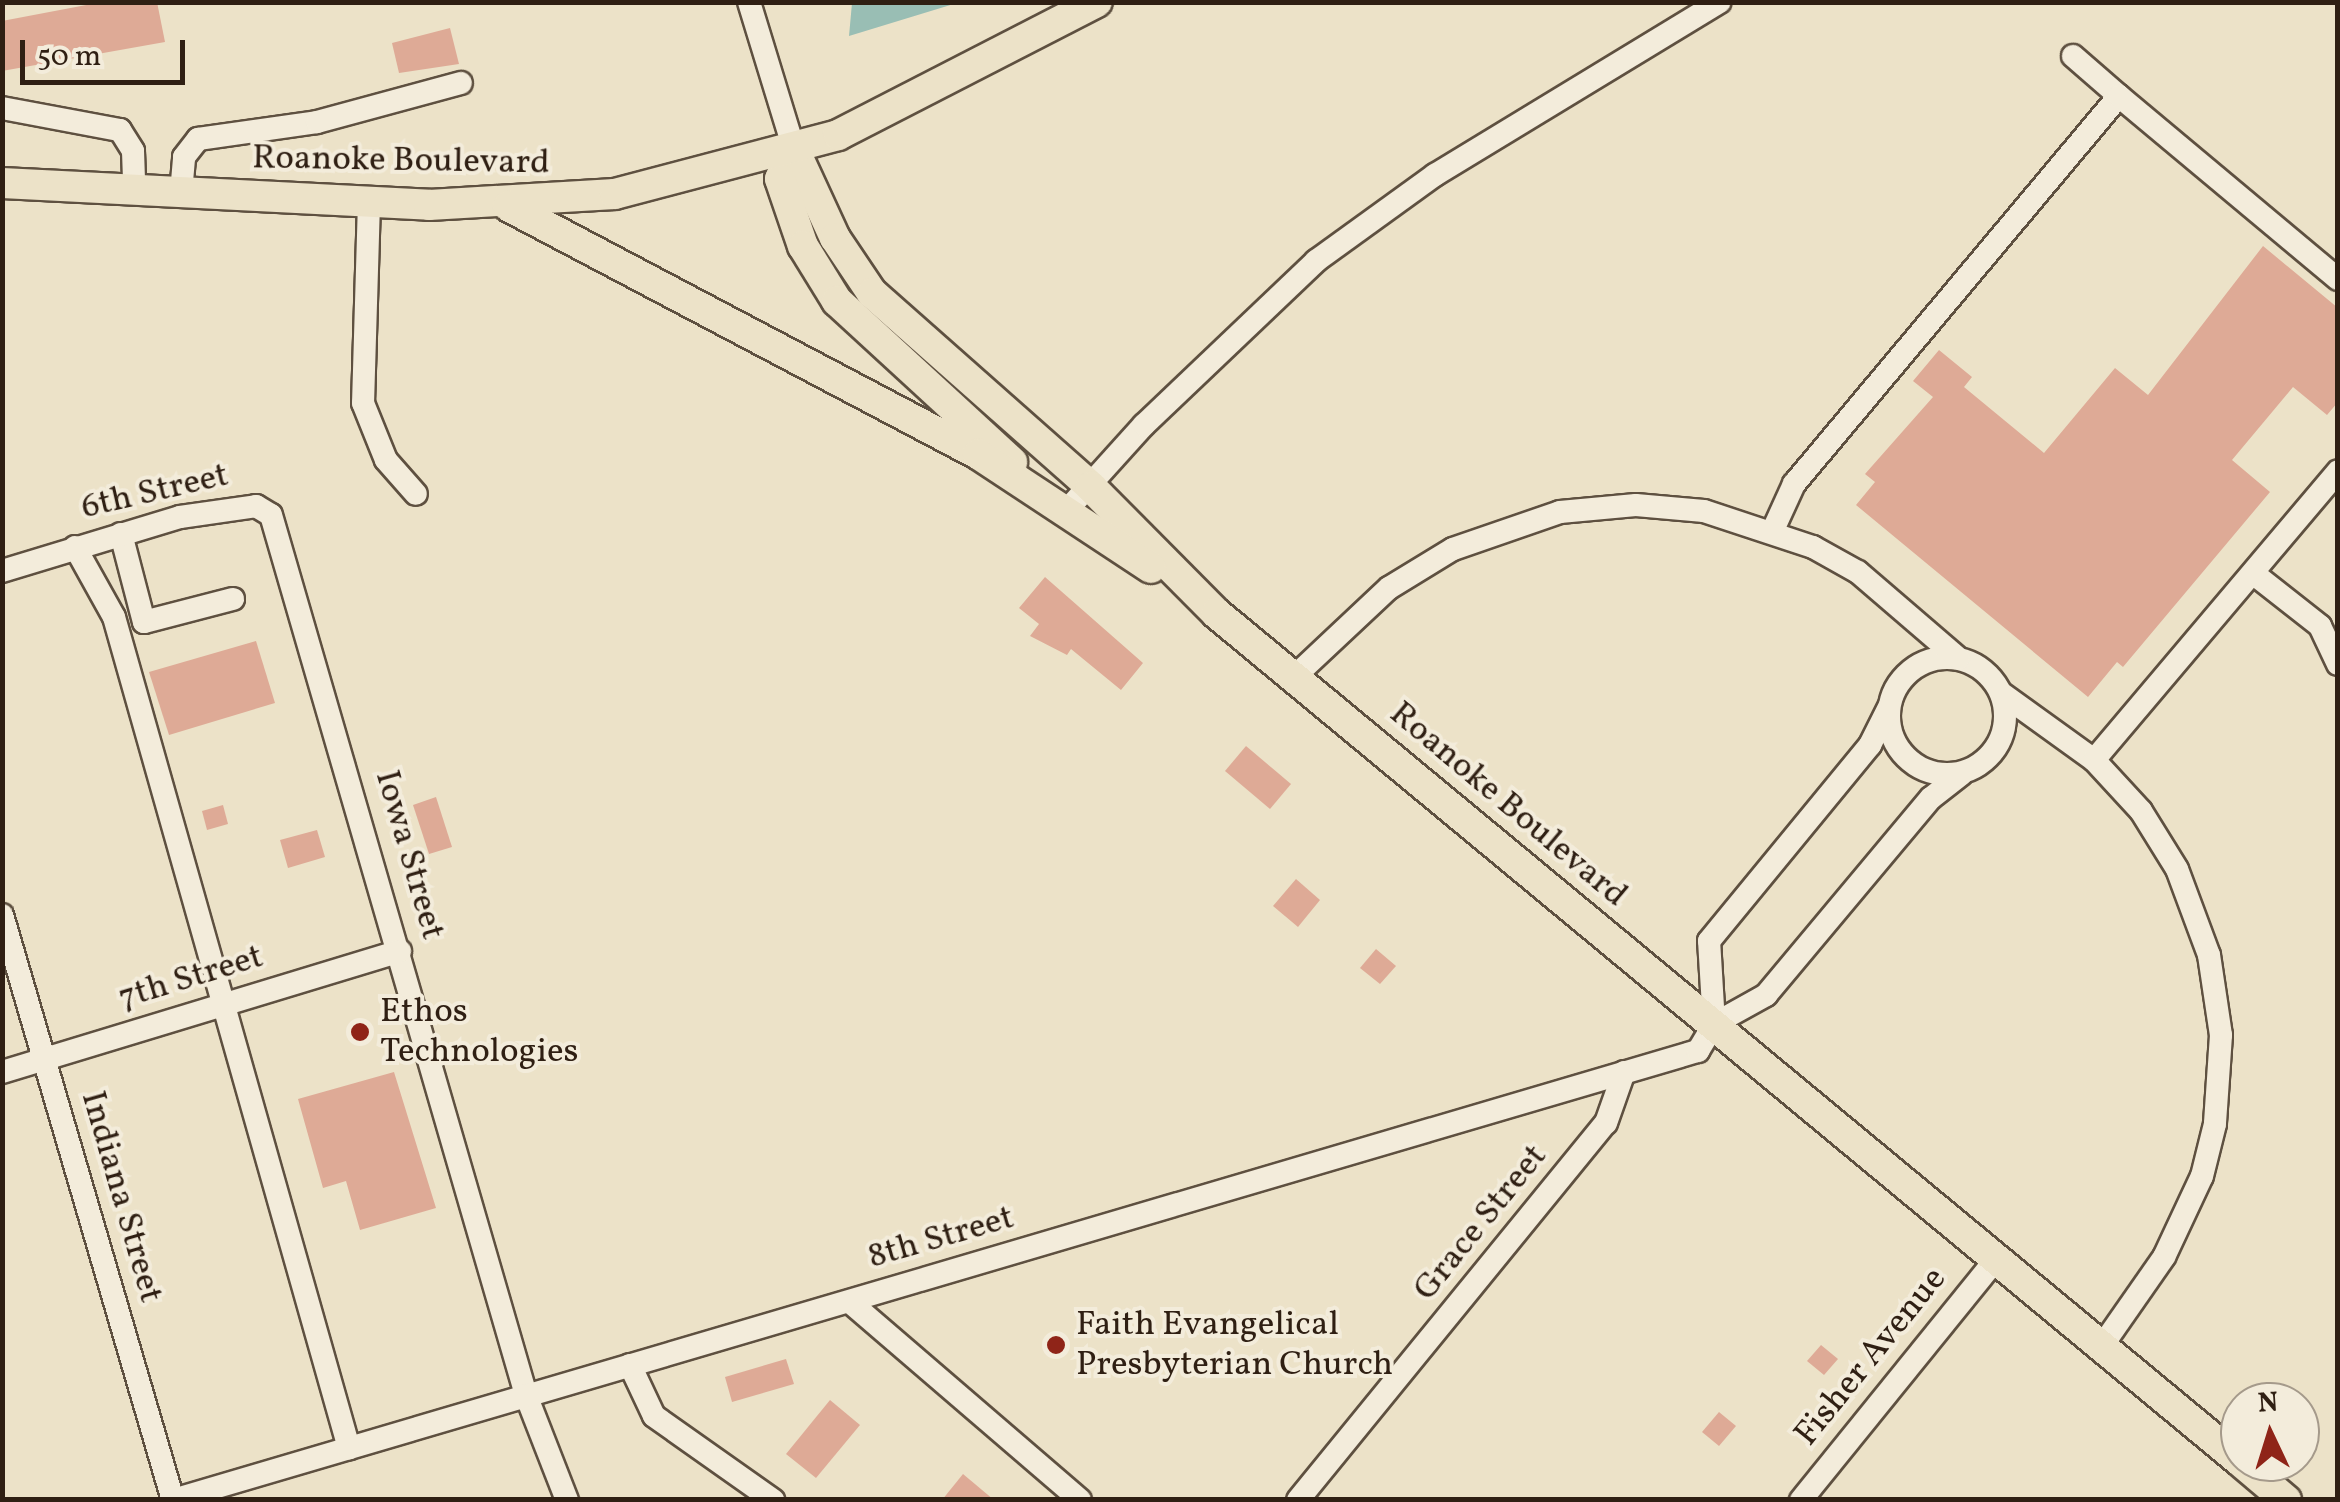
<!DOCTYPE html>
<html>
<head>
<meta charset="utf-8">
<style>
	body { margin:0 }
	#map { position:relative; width:2340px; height:1502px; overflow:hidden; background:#ece2c8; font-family:Vollkorn,serif }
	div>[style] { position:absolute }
	.water>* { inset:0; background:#99beb4 }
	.building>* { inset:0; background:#deaa96 }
	.roads { filter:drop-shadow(2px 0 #5e5040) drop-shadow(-2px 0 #5e5040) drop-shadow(0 2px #5e5040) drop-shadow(0 -2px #5e5040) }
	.minor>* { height:22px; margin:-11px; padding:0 11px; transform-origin:11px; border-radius:11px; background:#f3ecdb }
	.minor>.ring { margin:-11px; padding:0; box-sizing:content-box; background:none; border:22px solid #f3ecdb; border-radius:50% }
	.major>* { height:30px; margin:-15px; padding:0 15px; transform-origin:15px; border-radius:15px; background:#ece2c8 }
	.dots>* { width:28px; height:28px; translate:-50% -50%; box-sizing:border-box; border:5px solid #f3ecdb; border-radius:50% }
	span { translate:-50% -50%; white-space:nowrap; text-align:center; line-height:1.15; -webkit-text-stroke:8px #f3ecdb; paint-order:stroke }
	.street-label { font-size:35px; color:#2f1f13 }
	.poi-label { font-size:35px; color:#2f1f13 }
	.left { translate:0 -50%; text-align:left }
	.frame { position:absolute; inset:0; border:5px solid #2f1f13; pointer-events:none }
	.north { position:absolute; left:2220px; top:1382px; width:100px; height:100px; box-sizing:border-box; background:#f3ecdb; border:2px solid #a59a8b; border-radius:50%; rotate:356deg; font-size:28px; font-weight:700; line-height:40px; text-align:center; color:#2f1f13 }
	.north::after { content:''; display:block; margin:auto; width:35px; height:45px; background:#8f2418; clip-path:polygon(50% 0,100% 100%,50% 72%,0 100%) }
	.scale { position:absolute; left:20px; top:40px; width:165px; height:45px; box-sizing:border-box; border:5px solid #2f1f13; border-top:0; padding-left:12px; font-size:30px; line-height:35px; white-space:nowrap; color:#2f1f13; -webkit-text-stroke:8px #f3ecdb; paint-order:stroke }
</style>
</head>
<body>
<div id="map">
	<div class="water">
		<div style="clip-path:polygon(852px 3px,852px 2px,957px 3px,849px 36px)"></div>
	</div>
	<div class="building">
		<div style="clip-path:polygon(102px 2px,157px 2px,165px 42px,2px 71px,2px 21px)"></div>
		<div style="clip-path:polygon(450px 28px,459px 64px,399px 73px,392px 43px)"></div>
		<div style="clip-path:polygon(2263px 246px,2338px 308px,2338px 402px,2327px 415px,2293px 387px,2232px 460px,2270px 492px,2123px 667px,2117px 662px,2088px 697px,1856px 505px,1875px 482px,1865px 474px,1933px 397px,1913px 381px,1939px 350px,1972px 377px,1964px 387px,2044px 453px,2115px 368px,2148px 395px)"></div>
		<div style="clip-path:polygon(1045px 577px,1143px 663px,1121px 690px,1071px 649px,1067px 655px,1030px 636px,1039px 624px,1019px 608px)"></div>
		<div style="clip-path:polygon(256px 641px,275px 703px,169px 735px,149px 672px)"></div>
		<div style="clip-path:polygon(1246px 746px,1291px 784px,1270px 809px,1225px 771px)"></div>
		<div style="clip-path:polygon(436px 797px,452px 847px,429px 854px,413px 805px)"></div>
		<div style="clip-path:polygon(223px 805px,228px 824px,207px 830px,202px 811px)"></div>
		<div style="clip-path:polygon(317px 830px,325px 857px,288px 868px,280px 840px)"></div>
		<div style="clip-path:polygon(1296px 879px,1320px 900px,1298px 927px,1273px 906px)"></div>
		<div style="clip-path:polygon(1376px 949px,1396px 966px,1380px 984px,1360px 968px)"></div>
		<div style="clip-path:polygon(394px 1072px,436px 1208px,360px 1230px,346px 1181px,323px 1188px,298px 1099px)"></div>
		<div style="clip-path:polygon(1821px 1345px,1838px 1359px,1824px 1375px,1807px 1361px)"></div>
		<div style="clip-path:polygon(786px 1359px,794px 1384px,732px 1402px,725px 1377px)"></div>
		<div style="clip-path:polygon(830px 1400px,860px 1425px,816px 1478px,786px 1454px)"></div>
		<div style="clip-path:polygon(1719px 1412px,1736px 1426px,1719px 1446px,1702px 1432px)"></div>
		<div style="clip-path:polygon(963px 1474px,994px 1500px,942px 1500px)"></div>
	</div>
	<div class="roads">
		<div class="minor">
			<div style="left:749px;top:2px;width:154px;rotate:73deg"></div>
			<div style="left:2073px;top:56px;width:61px;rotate:41deg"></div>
			<div style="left:2px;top:108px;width:120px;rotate:10.6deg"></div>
			<div style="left:120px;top:130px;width:25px;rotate:58deg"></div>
			<div style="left:133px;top:151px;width:38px;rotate:88deg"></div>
			<div style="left:181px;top:193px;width:36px;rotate:-85deg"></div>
			<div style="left:184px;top:157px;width:23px;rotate:-52deg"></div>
			<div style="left:198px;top:139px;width:120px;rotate:-8.1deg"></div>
			<div style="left:317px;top:122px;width:149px;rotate:-15.2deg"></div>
			<div style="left:369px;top:202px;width:201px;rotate:91.7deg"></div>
			<div style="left:363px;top:403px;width:61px;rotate:68deg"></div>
			<div style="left:386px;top:460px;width:45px;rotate:48.6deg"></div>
			<div style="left:1068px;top:509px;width:113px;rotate:-47.9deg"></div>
			<div style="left:1144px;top:425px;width:238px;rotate:-43.6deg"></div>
			<div style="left:1316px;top:261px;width:147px;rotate:-35.9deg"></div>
			<div style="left:1435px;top:175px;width:333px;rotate:-31.3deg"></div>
			<div style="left:1773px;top:530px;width:51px;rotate:-65.5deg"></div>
			<div style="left:1794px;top:484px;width:506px;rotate:-50.05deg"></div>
			<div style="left:2119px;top:96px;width:285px;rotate:39.9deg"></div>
			<div style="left:121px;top:534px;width:91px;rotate:75.4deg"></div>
			<div style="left:144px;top:622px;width:92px;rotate:-14.5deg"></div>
			<div style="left:75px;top:547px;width:80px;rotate:60.9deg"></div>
			<div style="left:114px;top:617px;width:864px;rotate:74.21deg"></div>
			<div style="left:2px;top:571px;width:186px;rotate:-16.9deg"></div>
			<div style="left:180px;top:517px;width:77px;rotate:-8.2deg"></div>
			<div style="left:256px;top:506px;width:17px;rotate:31deg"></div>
			<div style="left:271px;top:515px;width:916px;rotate:73.84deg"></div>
			<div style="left:526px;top:1395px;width:113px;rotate:68.7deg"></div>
			<div style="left:2254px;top:574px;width:84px;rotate:38.2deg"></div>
			<div style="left:2320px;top:626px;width:42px;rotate:64.7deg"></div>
			<div class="ring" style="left:1889px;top:658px;width:94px;height:94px"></div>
			<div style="left:1293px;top:678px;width:132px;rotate:-43.2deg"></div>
			<div style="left:1389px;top:588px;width:75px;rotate:-31.4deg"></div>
			<div style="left:1453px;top:549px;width:113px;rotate:-19.1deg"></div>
			<div style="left:1560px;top:512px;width:76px;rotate:-5.3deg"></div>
			<div style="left:1636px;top:505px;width:68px;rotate:5deg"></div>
			<div style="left:1704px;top:511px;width:115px;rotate:18.3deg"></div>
			<div style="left:1813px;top:547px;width:51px;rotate:29.1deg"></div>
			<div style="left:1858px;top:572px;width:133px;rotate:40.7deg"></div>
			<div style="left:2001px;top:693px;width:115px;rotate:35.8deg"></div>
			<div style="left:2094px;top:760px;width:378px;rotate:-49.8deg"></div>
			<div style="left:2094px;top:760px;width:69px;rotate:47.3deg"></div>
			<div style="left:2141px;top:811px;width:68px;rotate:58.2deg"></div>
			<div style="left:2177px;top:869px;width:92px;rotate:69.6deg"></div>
			<div style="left:2209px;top:955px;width:81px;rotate:81.5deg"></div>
			<div style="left:2221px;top:1035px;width:89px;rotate:93.9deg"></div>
			<div style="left:2215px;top:1124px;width:54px;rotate:104deg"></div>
			<div style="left:2202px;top:1176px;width:89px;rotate:115.1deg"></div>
			<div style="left:2164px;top:1257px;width:108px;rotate:124.9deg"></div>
			<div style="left:2px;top:915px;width:609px;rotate:73.71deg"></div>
			<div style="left:1714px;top:1024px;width:83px;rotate:-93.4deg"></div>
			<div style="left:1709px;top:941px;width:254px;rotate:-50.6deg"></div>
			<div style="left:1870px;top:745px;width:42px;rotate:-63.4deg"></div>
			<div style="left:1714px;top:1024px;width:60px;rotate:-29.1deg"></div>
			<div style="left:1766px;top:995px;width:257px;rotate:-50.1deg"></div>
			<div style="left:1931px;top:798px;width:39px;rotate:-38deg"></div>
			<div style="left:2px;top:1072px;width:416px;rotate:-16.9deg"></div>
			<div style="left:850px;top:1302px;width:303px;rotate:40.7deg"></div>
			<div style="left:630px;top:1365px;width:56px;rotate:64.8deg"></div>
			<div style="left:654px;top:1416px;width:146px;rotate:35.2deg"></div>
			<div style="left:173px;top:1500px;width:1590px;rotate:-16.41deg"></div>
			<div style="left:1698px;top:1051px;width:31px;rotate:-59deg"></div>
			<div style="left:1298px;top:1500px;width:487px;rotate:-50.8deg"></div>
			<div style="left:1606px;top:1123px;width:54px;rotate:-70.6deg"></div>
			<div style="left:1801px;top:1500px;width:310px;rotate:-51deg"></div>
		</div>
		<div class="major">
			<div style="left:794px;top:149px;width:98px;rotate:65.3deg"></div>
			<div style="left:835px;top:238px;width:66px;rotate:56.1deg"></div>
			<div style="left:872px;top:293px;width:293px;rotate:41.5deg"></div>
			<div style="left:1091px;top:487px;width:177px;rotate:45.2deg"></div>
			<div style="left:1216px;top:613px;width:1330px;rotate:39.63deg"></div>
			<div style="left:794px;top:149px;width:33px;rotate:115deg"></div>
			<div style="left:780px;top:179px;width:71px;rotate:71.1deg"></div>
			<div style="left:803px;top:246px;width:65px;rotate:58.3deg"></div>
			<div style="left:837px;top:301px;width:238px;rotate:42.6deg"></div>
			<div style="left:2px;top:183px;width:428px;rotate:2.9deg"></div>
			<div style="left:429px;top:205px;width:186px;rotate:-3.4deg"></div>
			<div style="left:615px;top:194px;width:231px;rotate:-14.8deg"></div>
			<div style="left:838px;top:135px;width:291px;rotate:-27.2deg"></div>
			<div style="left:508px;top:206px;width:531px;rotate:27.82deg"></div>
			<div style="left:978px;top:454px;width:207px;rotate:33.4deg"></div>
			<div style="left:2241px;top:1462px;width:59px;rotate:40.2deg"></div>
		</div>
	</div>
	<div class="dots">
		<div style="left:360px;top:1032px;background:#8f2418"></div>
		<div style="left:1056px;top:1345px;background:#8f2418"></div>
	</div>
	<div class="street-label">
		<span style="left:401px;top:161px;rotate:1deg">Roanoke Boulevard</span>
		<span style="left:155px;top:492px;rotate:-13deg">6th Street</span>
		<span style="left:1508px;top:805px;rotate:40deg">Roanoke Boulevard</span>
		<span style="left:409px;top:855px;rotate:74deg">Iowa Street</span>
		<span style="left:191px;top:978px;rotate:-17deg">7th Street</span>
		<span style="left:121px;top:1197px;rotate:74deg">Indiana Street</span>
		<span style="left:1481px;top:1223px;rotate:-51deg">Grace Street</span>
		<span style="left:941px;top:1238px;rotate:-16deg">8th Street</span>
		<span style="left:1871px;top:1357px;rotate:-51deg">Fisher Avenue</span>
	</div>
	<div class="poi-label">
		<span class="left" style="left:380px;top:1032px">Ethos<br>Technologies</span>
		<span class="left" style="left:1076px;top:1345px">Faith Evangelical<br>Presbyterian Church</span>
	</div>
	<div class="frame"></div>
	<div class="north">N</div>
	<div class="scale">50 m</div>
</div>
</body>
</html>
